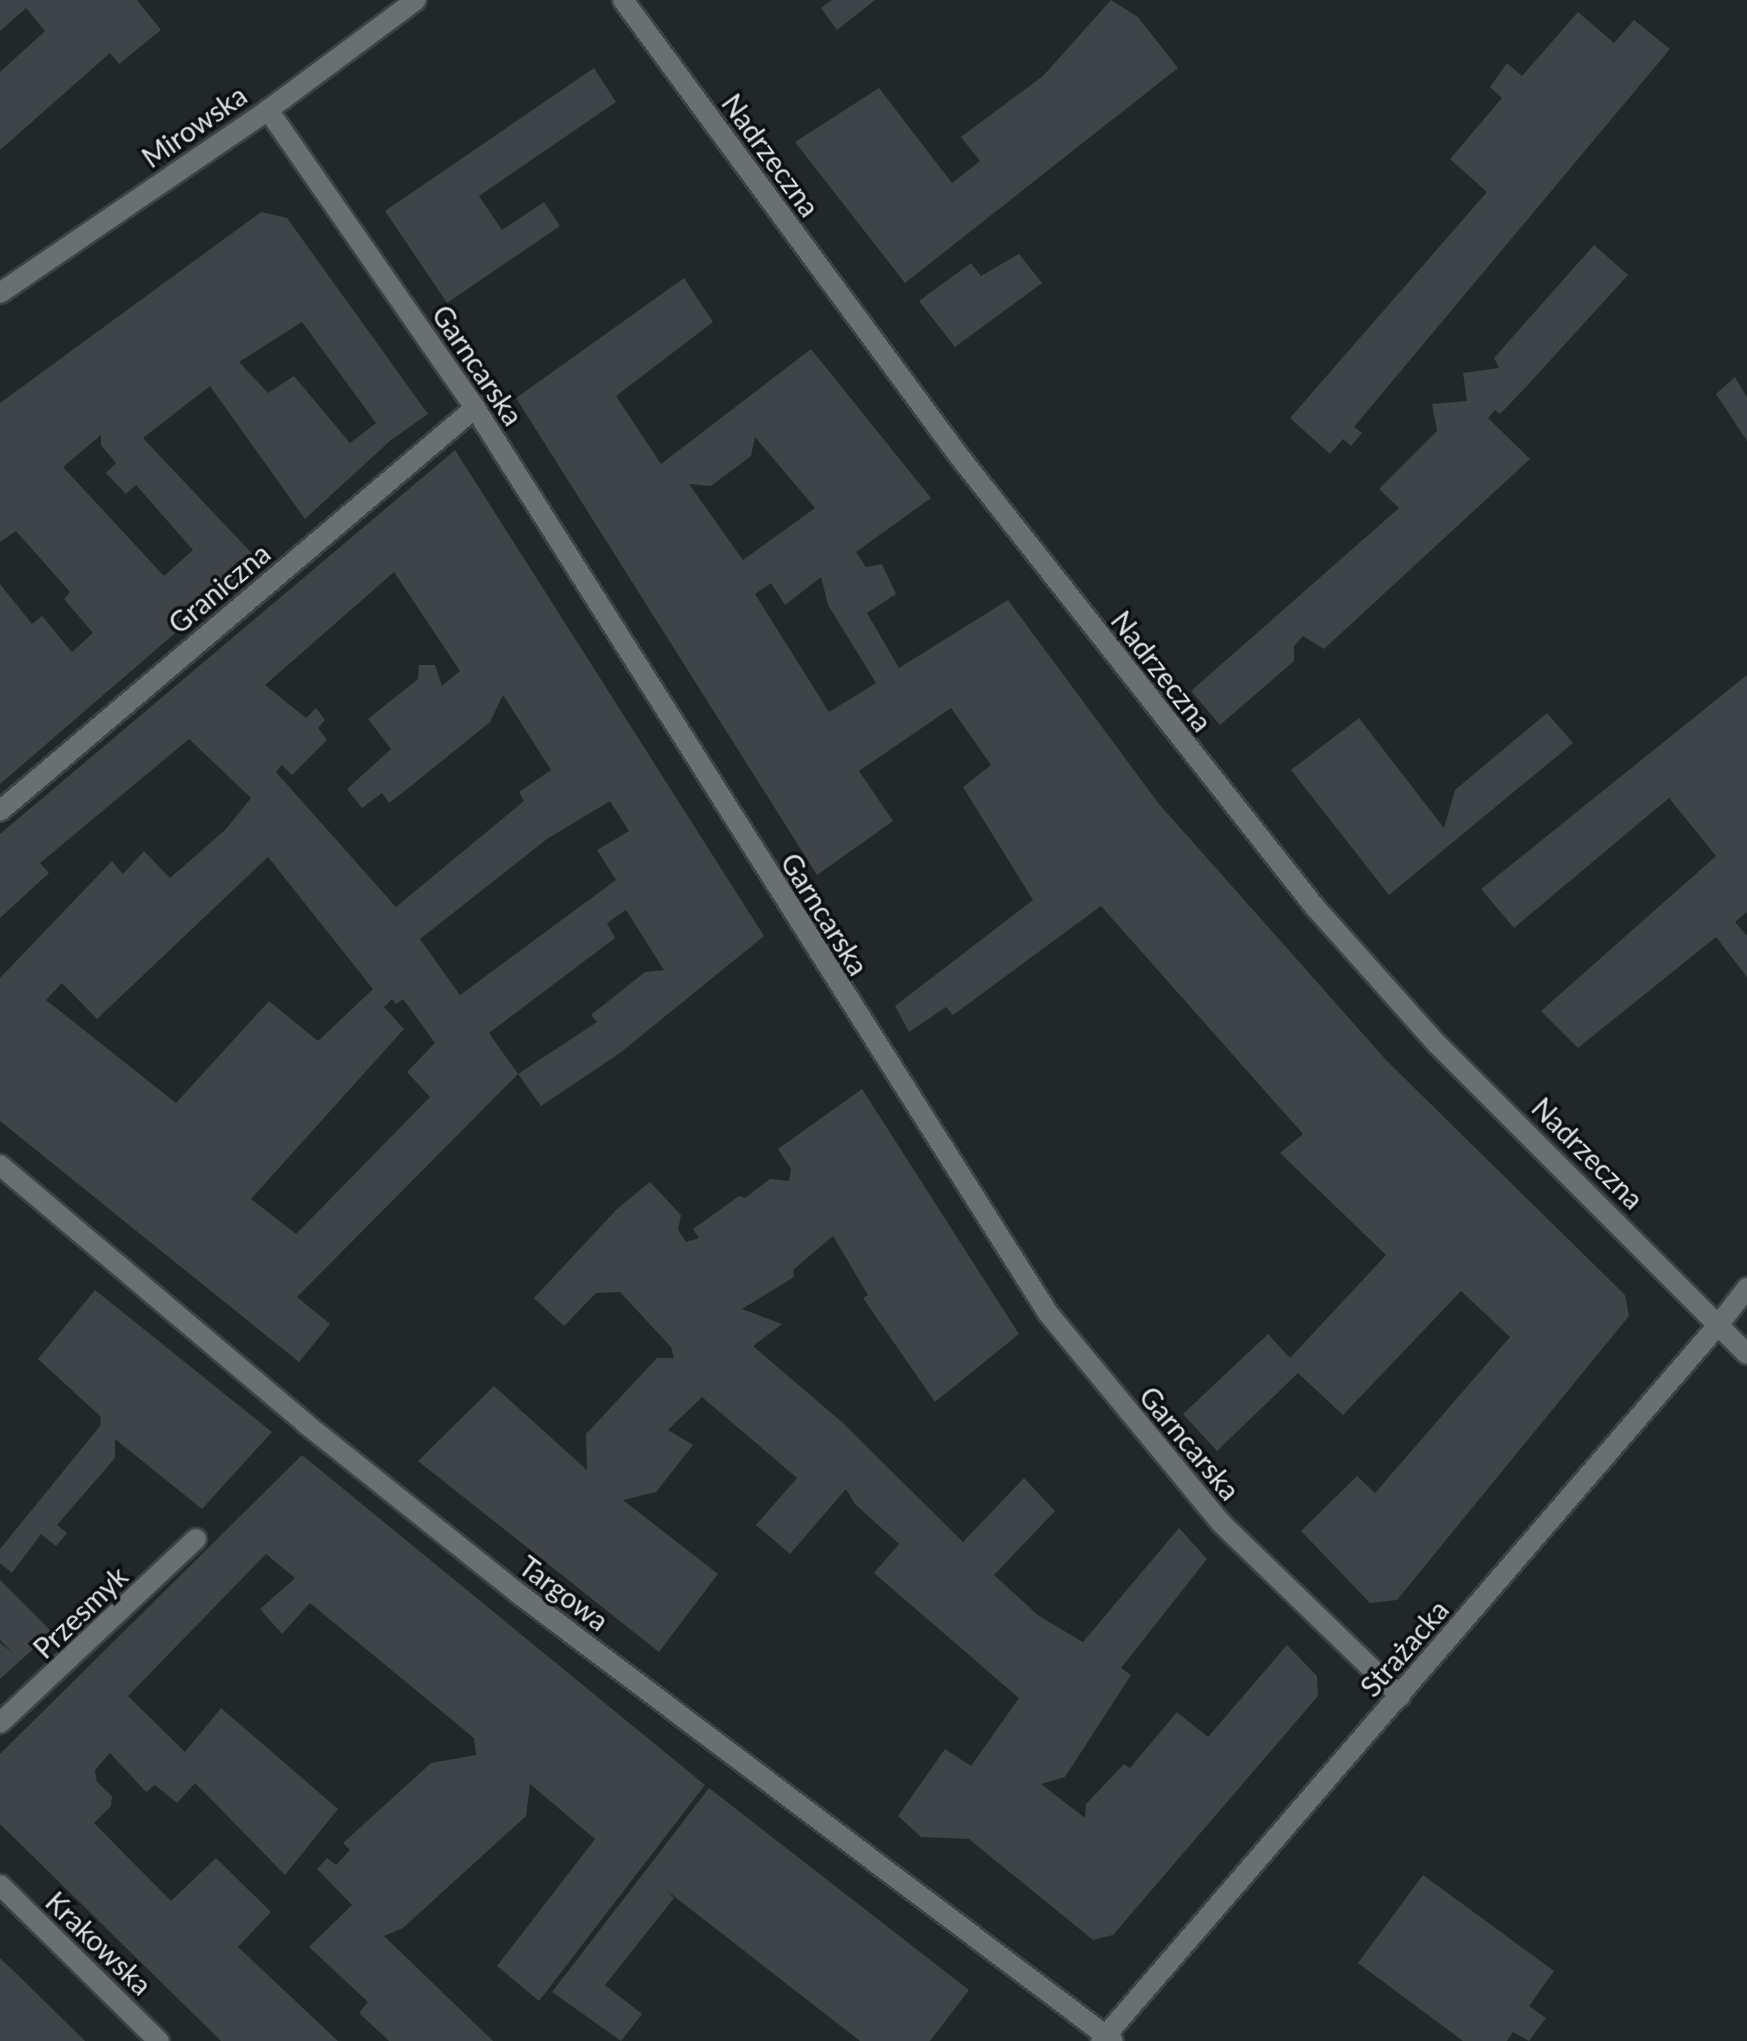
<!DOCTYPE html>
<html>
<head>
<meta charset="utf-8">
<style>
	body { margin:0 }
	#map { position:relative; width:1747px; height:2041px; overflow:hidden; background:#21282a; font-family:Lato,sans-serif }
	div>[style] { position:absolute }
	.building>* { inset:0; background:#3e4447 }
	.roads { filter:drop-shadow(2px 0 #3d4344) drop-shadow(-2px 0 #3d4344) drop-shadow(0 2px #3d4344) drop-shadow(0 -2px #3d4344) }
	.street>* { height:20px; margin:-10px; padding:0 10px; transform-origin:10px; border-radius:10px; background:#687072 }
	.secondary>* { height:20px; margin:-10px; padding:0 10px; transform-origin:10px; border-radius:10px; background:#687072 }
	span { translate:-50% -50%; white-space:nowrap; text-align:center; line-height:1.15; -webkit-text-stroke:7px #0d1011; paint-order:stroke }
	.street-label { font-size:28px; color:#dde2e3 }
</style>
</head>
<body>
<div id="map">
	<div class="building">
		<div style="clip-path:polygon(0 0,137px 0,161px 30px,119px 64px,110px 53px,0 150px,0 72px,45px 31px,26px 8px,0 31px)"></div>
		<div style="clip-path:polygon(832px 0,875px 0,837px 30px,821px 8px)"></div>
		<div style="clip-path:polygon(1111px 0,1138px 17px,1178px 68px,905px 283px,795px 142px,879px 88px,952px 183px,980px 161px,961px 137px,1043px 76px)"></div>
		<div style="clip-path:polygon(1578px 12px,1614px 43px,1634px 20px,1670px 49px,1354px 427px,1362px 433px,1351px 446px,1343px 439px,1330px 454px,1290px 418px,1487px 192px,1450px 159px,1502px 98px,1490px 87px,1507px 63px,1522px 76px)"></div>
		<div style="clip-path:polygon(594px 68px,616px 102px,479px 196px,502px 230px,544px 202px,560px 226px,447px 303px,385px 211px)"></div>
		<div style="clip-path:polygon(evenodd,261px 212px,287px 218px,428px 414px,391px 440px,305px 519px,210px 386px,143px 438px,259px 561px,0 784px,0 584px,32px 624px,42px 616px,72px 652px,93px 633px,64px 599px,70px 592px,16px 531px,0 542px,0 403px,261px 212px,302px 322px,376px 423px,350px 443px,294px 376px,268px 393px,239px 362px,302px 322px,261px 212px,101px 435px,101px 445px,116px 463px,106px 473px,126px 494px,136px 485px,193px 550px,164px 576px,63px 467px,101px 435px)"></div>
		<div style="clip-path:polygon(1594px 245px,1628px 275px,1525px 388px,1500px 414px,1495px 410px,1488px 418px,1530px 459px,1324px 649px,1303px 636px,1294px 646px,1294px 661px,1220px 725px,1191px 691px,1399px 508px,1379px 489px,1437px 431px,1432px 404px,1467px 401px,1463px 373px,1499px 368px,1494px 358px)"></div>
		<div style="clip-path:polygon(1019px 254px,1042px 283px,955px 347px,919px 301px,971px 263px,981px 276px)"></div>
		<div style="clip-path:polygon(evenodd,684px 278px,713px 322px,616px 396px,661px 464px,811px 349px,931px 498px,856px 552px,866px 567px,882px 564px,896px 594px,867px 613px,899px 668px,1008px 600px,1159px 804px,1387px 1061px,1625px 1295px,1629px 1316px,1397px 1600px,1370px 1603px,1301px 1531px,1357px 1476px,1375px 1493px,1510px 1337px,1461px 1291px,1343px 1415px,1298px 1373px,1217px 1451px,1183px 1414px,1268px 1334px,1290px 1358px,1386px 1255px,1280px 1153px,1303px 1134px,1101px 906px,953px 1015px,946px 1007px,909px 1032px,895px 1006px,1033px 900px,963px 787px,991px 765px,951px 708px,859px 771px,893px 821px,817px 875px,516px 398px,684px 278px,755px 437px,815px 508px,743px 560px,689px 484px,711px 486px,751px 456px,755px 437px,684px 278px,821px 577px,828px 605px,876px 683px,829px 712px,755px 594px,771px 583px,785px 605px,821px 577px)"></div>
		<div style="clip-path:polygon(1735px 377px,1747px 397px,1747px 441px,1716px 394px)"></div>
		<div style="clip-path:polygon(evenodd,455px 450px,764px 936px,620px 1053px,541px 1106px,518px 1074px,597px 1022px,591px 1015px,645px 972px,664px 970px,626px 910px,607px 923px,615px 938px,489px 1033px,518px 1074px,297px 1297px,330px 1324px,299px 1362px,0 1121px,0 978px,112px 861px,123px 874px,144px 851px,170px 878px,226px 829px,251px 798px,189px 739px,40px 863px,49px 873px,0 918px,0 834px,455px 450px,394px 572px,460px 671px,442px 686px,435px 665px,419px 665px,418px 679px,368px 719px,391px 749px,347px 789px,362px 808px,382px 793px,389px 803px,411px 786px,490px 722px,503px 695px,551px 770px,519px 792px,524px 801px,396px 907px,276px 772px,282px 765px,292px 775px,327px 740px,318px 728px,325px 720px,316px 708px,306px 718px,265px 685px,394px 572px,455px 450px,610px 801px,629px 831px,597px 850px,616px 880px,460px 995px,420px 939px,547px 839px,610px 801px,455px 450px,268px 857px,373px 989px,318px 1041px,269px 1001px,176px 1103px,46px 1000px,62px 983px,97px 1019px,268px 857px,455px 450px,392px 999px,396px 1004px,403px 999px,435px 1043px,407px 1072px,430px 1097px,296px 1234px,251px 1199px,404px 1029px,384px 1007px,392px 999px)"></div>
		<div style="clip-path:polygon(1747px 675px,1747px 912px,1735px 922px,1747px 936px,1747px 977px,1716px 937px,1578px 1048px,1541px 1011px,1716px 856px,1669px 798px,1514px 928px,1481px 889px)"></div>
		<div style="clip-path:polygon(1547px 713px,1573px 743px,1389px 895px,1291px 770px,1359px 718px,1444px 828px,1455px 790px)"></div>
		<div style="clip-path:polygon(862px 1089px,1019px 1334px,935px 1402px,863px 1298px,868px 1295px,833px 1236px,793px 1270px,794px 1277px,742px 1309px,782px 1324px,753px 1346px,843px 1423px,963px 1542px,1024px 1478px,1055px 1511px,994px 1575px,1039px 1616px,1083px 1642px,1179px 1528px,1207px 1559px,1121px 1668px,1131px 1675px,1065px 1777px,1041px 1784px,1085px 1818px,1086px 1804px,1124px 1764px,1130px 1768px,1177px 1712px,1208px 1737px,1287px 1645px,1317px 1676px,1318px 1696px,1113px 1935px,1093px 1940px,969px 1839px,921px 1837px,898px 1816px,945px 1749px,971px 1766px,1019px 1698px,874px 1573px,899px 1544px,855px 1504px,846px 1489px,790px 1554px,756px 1525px,797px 1478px,702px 1397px,668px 1430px,693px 1445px,656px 1492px,623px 1500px,718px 1574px,659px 1652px,418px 1461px,494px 1386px,587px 1470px,586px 1434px,657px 1358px,674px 1358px,671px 1347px,620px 1292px,596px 1293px,564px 1326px,534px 1298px,617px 1209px,650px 1182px,681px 1215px,678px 1230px,686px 1242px,699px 1238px,693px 1229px,739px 1196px,745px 1198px,770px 1179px,789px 1181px,791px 1169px,778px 1149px)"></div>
		<div style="clip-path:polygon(95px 1290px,272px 1432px,202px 1509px,115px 1439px,115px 1458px,57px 1525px,67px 1533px,56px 1546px,41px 1534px,12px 1573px,0 1563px,0 1549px,100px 1426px,101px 1417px,38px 1359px)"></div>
		<div style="clip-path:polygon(302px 1455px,705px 1785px,539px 2001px,497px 1966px,595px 1839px,530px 1784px,526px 1816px,403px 1928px,384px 1936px,493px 2041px,389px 2041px,359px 2013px,368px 2002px,309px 1947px,352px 1905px,317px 1869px,327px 1858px,336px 1865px,350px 1850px,343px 1843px,431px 1763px,476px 1755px,474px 1738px,310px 1603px,282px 1634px,260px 1609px,295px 1578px,266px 1554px,128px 1696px,185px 1752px,221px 1708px,338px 1809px,285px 1875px,195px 1783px,177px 1803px,155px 1785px,146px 1792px,110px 1753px,95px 1770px,97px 1782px,112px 1796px,111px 1806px,94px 1823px,171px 1901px,216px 1858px,271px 1912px,238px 1947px,338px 2041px,221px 2041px,0 1824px,0 1754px)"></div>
		<div style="clip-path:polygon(0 1580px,52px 1632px,0 1679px,0 1643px,13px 1653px,0 1640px)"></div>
		<div style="clip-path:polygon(709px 1788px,969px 1990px,930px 2041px,860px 2041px,666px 1890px,674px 1898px,605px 1985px,642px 2014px,621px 2041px,552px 1992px)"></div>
		<div style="clip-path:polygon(1423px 1875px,1554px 1971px,1529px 2006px,1546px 2018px,1529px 2041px,1513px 2032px,1507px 2041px,1463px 2041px,1358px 1963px)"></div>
		<div style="clip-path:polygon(0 1958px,24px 1981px,85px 2041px,0 2041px)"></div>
	</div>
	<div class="roads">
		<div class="street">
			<div style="left:268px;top:110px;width:363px;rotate:55.2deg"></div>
			<div style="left:475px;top:408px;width:1071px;rotate:57.66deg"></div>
			<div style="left:1048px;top:1313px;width:273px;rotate:50.5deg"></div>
			<div style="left:1222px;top:1524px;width:248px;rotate:44deg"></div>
			<div style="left:0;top:811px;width:623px;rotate:-40.31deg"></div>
			<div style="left:0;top:1165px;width:401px;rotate:40.2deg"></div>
			<div style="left:306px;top:1424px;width:273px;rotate:38.6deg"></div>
			<div style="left:519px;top:1594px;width:743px;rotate:36.96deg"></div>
			<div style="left:1719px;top:1324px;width:46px;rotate:-52.1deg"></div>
			<div style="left:0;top:1723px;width:269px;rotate:-43.2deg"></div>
		</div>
		<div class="secondary">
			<div style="left:623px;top:0;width:566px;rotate:53.62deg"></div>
			<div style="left:959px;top:456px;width:573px;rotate:51.73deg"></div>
			<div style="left:1314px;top:906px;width:186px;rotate:48.3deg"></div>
			<div style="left:1438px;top:1045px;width:437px;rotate:45deg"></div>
			<div style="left:0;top:293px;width:325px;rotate:-34.3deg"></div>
			<div style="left:268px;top:110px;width:184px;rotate:-36.6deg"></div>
			<div style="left:0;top:1885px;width:223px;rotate:44.5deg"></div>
			<div style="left:1101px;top:2041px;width:947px;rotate:-49.24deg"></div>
		</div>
	</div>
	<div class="street-label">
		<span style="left:194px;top:126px;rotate:-35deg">Mirowska</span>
		<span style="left:771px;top:155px;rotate:54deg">Nadrzeczna</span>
		<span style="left:478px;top:365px;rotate:56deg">Garncarska</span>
		<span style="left:219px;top:588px;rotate:-40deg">Graniczna</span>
		<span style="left:1162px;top:671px;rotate:52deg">Nadrzeczna</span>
		<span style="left:825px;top:914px;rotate:58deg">Garncarska</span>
		<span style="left:1588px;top:1153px;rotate:45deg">Nadrzeczna</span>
		<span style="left:1190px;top:1443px;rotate:50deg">Garncarska</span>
		<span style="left:564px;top:1593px;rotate:37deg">Targowa</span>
		<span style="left:80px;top:1612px;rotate:-44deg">Przesmyk</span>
		<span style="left:1404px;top:1648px;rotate:-49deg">Strażacka</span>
		<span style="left:99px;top:1943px;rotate:44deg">Krakowska</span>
	</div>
</div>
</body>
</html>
